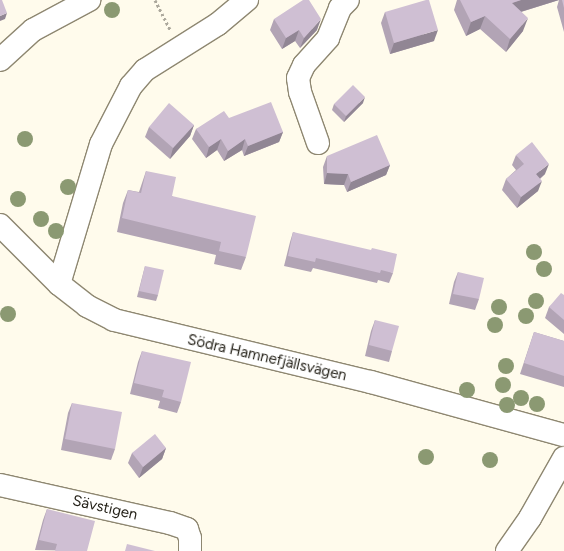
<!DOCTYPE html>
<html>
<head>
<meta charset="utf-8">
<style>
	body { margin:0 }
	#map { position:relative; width:564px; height:551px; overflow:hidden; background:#fffbec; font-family:Figtree,sans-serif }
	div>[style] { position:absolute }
	.path>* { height:3px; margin-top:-1.5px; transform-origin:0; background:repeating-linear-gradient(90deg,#aca89c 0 2.5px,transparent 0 5px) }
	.roads { filter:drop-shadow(1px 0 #8e8771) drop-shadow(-1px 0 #8e8771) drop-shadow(0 1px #8e8771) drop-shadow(0 -1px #8e8771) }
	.minor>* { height:22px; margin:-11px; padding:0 11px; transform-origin:11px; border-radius:11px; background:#fff }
	.trees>* { width:16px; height:16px; margin:-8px; border-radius:50%; background:#8b9972 }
	.wall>* { inset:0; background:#b2a4b5 }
	.shaded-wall>* { inset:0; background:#918694 }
	.building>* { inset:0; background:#cfbfd3 }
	span { translate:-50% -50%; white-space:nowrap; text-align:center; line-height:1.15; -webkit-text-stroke:4px #fff; paint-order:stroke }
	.street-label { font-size:15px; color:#252219 }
</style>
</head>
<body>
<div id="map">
	<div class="path">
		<div style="left:155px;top:0;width:34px;rotate:63deg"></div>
	</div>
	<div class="roads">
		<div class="minor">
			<div style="left:0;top:60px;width:45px;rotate:-42.3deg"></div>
			<div style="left:33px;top:30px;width:64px;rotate:-28.2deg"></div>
			<div style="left:318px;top:143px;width:54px;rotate:-109.4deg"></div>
			<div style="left:300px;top:92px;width:14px;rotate:-98deg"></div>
			<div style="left:298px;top:78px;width:14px;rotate:-65deg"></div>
			<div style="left:304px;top:65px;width:36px;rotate:-48deg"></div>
			<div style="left:328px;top:38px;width:32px;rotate:-68deg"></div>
			<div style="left:340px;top:8px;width:11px;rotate:-45deg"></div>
			<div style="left:0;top:225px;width:83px;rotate:45deg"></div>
			<div style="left:59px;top:284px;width:36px;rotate:38deg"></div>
			<div style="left:87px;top:306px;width:30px;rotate:27deg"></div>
			<div style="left:114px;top:320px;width:264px;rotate:13.6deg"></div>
			<div style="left:371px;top:382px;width:200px;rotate:15.4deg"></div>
			<div style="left:59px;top:284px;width:146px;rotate:-73.3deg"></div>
			<div style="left:101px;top:144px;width:65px;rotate:-62.7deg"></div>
			<div style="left:131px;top:86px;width:21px;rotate:-49deg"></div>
			<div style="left:145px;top:70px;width:86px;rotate:-32.2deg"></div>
			<div style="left:218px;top:24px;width:38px;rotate:-40deg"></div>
			<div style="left:0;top:485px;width:174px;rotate:12.6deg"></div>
			<div style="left:170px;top:523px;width:18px;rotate:19deg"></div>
			<div style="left:187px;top:529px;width:9px;rotate:72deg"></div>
			<div style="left:190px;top:538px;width:13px;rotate:90deg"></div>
			<div style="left:507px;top:551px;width:40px;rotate:-55.1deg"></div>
			<div style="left:530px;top:518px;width:69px;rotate:-60.5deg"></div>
		</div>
	</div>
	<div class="trees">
		<div style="left:112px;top:10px"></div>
		<div style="left:25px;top:139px"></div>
		<div style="left:68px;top:187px"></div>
		<div style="left:18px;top:199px"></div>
		<div style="left:41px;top:219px"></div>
		<div style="left:56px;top:231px"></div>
		<div style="left:534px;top:252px"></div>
		<div style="left:544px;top:269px"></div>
		<div style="left:536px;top:301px"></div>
		<div style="left:499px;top:307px"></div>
		<div style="left:8px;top:314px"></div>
		<div style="left:526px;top:316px"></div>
		<div style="left:495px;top:325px"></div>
		<div style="left:506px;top:366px"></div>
		<div style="left:503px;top:385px"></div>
		<div style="left:467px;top:390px"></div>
		<div style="left:521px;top:398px"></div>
		<div style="left:537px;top:404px"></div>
		<div style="left:507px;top:405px"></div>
		<div style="left:426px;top:457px"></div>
		<div style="left:490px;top:460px"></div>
	</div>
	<div class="wall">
		<div style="clip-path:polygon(457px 0,564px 0,564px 32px,557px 7px,559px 0,521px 12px,523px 31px,506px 52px,480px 29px,466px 36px,454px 10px)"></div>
		<div style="clip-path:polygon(385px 12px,434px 41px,390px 54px,381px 23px)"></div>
		<div style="clip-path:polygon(274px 19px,317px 30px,300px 48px,295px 41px,282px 49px,270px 30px)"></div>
		<div style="clip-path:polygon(363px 103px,344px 122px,332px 110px,334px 104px)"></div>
		<div style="clip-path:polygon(229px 118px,283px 132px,279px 142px,244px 156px,242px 150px,224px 161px,217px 150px,206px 158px,192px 139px,196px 129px)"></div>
		<div style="clip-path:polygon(194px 125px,190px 136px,170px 159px,145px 137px,149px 127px)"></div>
		<div style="clip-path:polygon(516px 155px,545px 174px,540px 179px,538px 191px,517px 208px,502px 190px,506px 179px,516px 170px,512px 165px)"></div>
		<div style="clip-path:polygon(327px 156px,390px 165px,386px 175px,347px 192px,344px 185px,324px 184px,323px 167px)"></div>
		<div style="clip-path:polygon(146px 171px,172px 196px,246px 257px,241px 270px,214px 264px,216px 255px,117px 232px,123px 203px,128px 190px,139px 192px)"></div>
		<div style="clip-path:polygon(293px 232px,393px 273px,389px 283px,378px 280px,377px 283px,313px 268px,311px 272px,284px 266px,290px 242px)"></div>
		<div style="clip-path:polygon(145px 266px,158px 295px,156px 301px,137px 297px)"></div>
		<div style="clip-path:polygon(458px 272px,479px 299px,475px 310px,449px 304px,454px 282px)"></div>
		<div style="clip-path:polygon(564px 295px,564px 334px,545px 318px,549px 307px)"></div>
		<div style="clip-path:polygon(375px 320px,392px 351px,389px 362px,365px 356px,371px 331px)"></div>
		<div style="clip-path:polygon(534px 332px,564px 341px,564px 387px,520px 374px)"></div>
		<div style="clip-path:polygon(142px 351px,181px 402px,177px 413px,158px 408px,160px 401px,130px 394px,138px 362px)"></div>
		<div style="clip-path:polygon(72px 403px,115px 449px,111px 460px,61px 450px,68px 413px)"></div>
		<div style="clip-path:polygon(166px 448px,162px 459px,139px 478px,128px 463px,132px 453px)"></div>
		<div style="clip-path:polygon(47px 509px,87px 551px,35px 550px,43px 520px)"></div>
	</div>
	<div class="shaded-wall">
		<div style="clip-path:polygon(521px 0,559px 0,507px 16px,512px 3px)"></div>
		<div style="clip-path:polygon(7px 13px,5px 19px,0 21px,0 16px)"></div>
		<div style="clip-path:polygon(485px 16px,480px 29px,466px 36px,471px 22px)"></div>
		<div style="clip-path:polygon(528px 18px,523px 31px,506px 52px,510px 39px)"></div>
		<div style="clip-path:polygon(321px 19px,317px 30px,300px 48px,304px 38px)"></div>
		<div style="clip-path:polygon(299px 30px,295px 41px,282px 49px,286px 38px)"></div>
		<div style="clip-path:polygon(438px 30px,434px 41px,390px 54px,394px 43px)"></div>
		<div style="clip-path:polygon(365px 97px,363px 103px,344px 122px,346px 116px)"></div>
		<div style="clip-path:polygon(194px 125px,190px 136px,170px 159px,173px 148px)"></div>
		<div style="clip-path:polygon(283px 132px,279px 142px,244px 156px,248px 146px)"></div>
		<div style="clip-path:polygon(221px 139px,217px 150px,206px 158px,209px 147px)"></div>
		<div style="clip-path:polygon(245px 139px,242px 150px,224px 161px,228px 151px)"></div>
		<div style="clip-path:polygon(549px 164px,545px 174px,532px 185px,536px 174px)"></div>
		<div style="clip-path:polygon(390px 165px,386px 175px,347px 192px,351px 182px)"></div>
		<div style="clip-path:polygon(327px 173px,348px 174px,344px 185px,324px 184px)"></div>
		<div style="clip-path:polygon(542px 181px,538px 191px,517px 208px,521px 197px)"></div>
		<div style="clip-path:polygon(166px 448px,162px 459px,139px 478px,143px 467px)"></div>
	</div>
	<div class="building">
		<div style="clip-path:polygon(0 0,2px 0,7px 13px,0 16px)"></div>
		<div style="clip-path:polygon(303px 0,309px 0,321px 19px,304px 38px,299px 30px,286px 38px,274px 19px)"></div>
		<div style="clip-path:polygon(426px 0,429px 0,438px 30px,394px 43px,385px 12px)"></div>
		<div style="clip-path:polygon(460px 0,521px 0,512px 3px,528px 18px,510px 39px,485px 16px,471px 22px)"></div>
		<div style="clip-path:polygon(562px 0,564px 0,564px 8px)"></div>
		<div style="clip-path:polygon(353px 85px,365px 97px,346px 116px,334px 104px)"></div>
		<div style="clip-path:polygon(271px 102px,283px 132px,248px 146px,245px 139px,228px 151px,221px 139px,209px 147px,196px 129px,224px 111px,229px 118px)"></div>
		<div style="clip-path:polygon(169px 103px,194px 125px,173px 148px,149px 127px)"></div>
		<div style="clip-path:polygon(377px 135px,390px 165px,351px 182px,348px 174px,327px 173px,327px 156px)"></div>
		<div style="clip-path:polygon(532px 142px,549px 164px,536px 174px,542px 181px,521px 197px,506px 179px,524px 164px,516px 155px)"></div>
		<div style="clip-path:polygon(146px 171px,176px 177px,172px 196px,256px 216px,246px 257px,219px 251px,221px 242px,122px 218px,128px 190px,141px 193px)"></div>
		<div style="clip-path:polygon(293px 232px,371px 250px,372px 248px,397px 254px,393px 273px,381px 270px,380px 273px,316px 258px,315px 262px,288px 256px)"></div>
		<div style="clip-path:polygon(145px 266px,164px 270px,158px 295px,139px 291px)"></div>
		<div style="clip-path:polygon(458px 272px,484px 278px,479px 299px,453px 294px)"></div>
		<div style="clip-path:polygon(561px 293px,564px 295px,564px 320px,549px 307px)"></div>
		<div style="clip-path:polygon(375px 320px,399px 326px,392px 351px,369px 345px)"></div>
		<div style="clip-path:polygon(534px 332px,564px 341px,564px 376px,524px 363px)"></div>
		<div style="clip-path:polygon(142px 351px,191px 362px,181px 402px,162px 397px,164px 390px,134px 383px)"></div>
		<div style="clip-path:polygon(72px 403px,122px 412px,115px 449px,65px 439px)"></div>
		<div style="clip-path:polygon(155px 434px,166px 448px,143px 467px,132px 453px)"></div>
		<div style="clip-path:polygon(47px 509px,95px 521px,87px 551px,55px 551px,57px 544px,39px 540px)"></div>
		<div style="clip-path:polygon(127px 544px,155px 551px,125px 551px)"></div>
	</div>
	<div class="street-label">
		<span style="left:267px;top:358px;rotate:13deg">Södra Hamnefjällsvägen</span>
		<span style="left:105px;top:508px;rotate:13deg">Sävstigen</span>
	</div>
</div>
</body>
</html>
